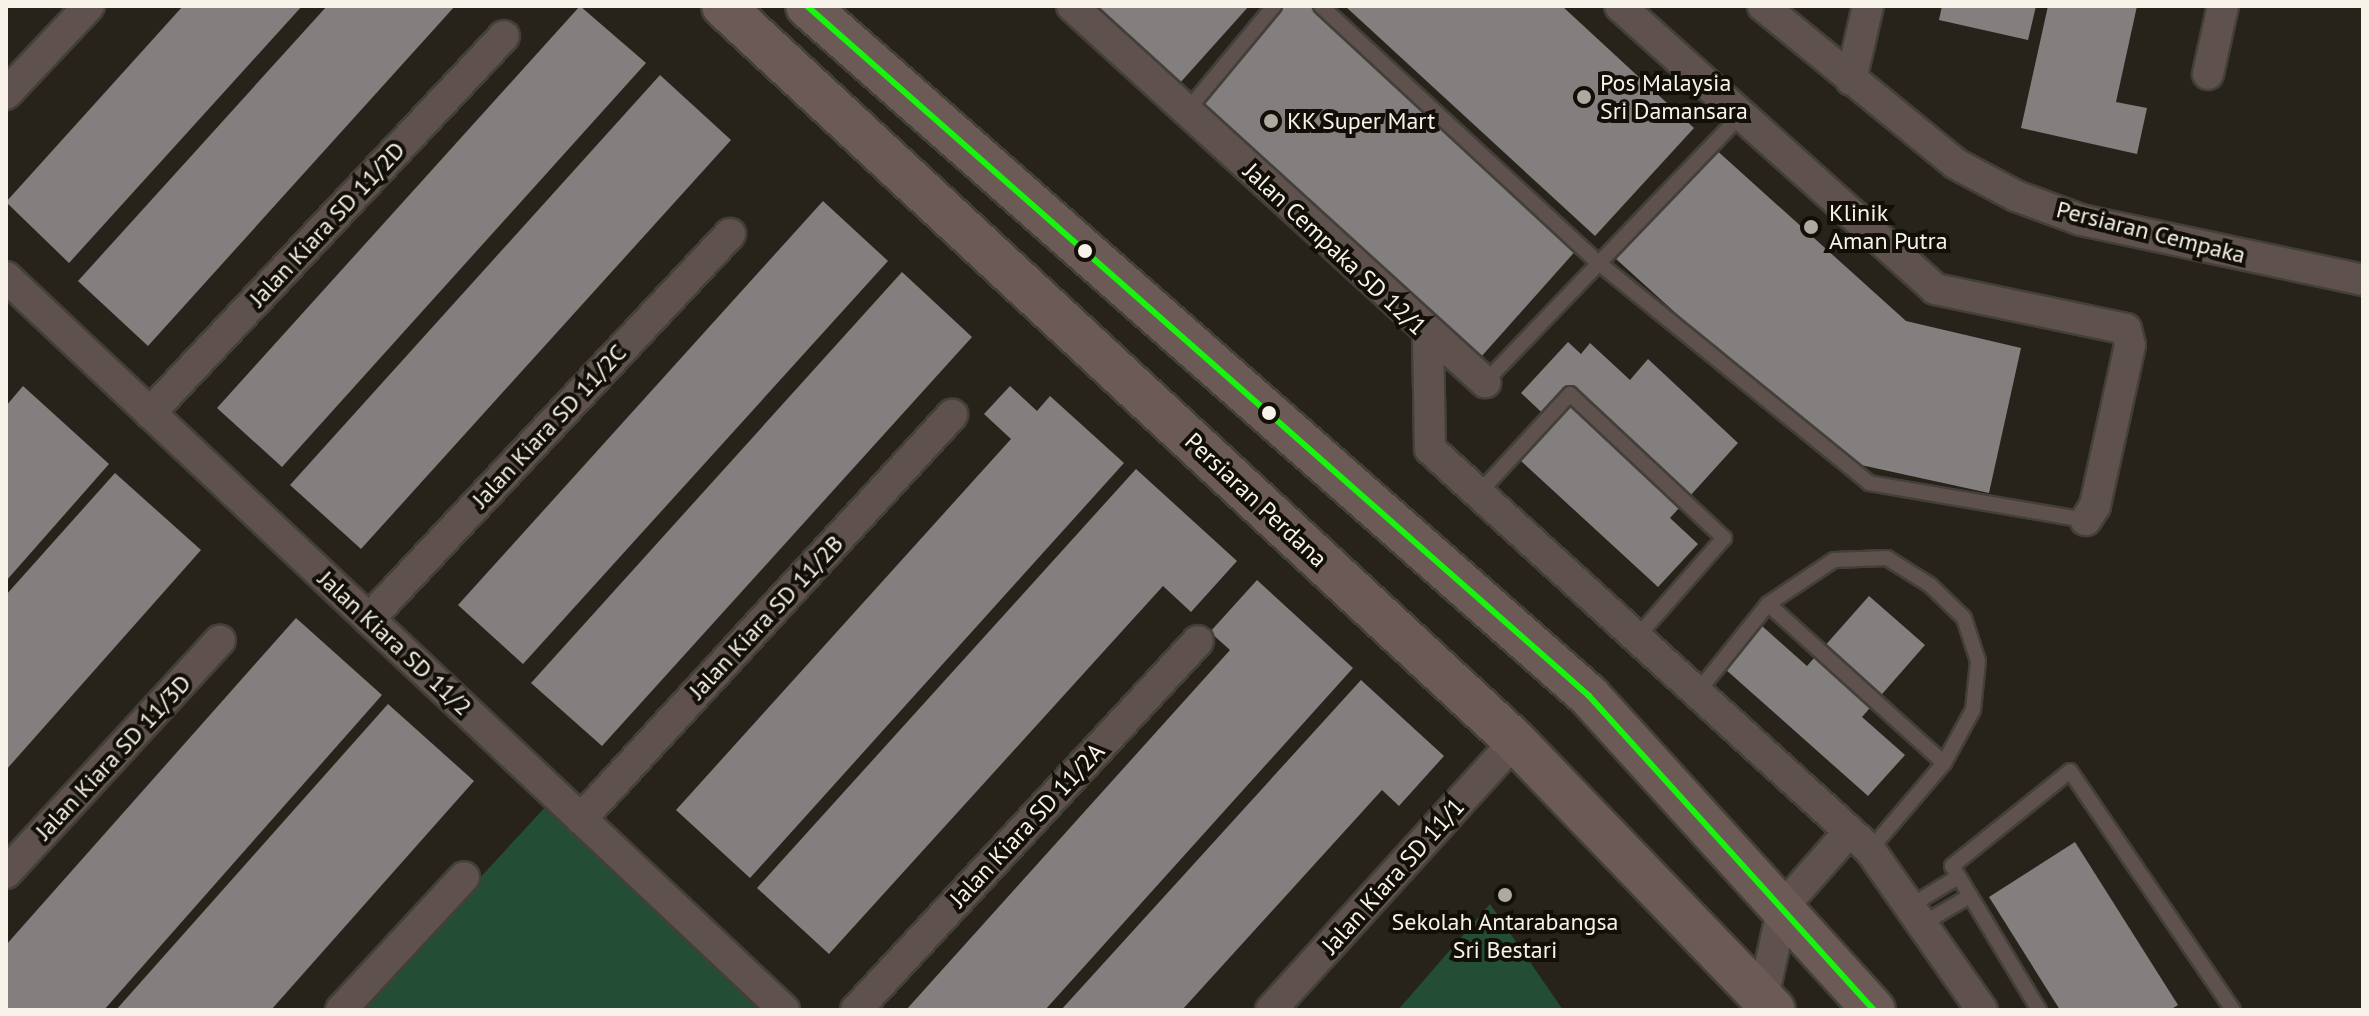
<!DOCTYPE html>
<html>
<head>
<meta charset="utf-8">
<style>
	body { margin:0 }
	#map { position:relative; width:2369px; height:1016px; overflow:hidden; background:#27231b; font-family:"PT Sans",sans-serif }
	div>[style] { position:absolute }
	.green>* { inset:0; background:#244d35 }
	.building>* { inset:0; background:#837f7f }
	.roads { filter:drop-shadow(2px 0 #433f39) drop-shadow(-2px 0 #433f39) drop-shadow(0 2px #433f39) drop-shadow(0 -2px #433f39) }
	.service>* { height:14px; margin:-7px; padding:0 7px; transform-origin:7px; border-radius:7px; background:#5e514e }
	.minor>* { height:30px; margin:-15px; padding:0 15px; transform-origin:15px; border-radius:15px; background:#5e514e }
	.secondary>* { height:42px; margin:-21px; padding:0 21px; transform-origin:21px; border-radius:21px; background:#6b5a56 }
	.bus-1>* { height:6px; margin:-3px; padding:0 3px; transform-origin:3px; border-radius:3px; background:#19f40e }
	.dots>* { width:22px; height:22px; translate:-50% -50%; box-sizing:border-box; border:4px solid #120f08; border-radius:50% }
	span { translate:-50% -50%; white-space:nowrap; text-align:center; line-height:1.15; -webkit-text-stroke:8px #120f08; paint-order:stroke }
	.poi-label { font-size:24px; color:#f7f3e9 }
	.left { translate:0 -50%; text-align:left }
	.street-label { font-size:24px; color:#f7f3e9 }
	.frame { position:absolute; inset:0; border:8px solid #f7f3e9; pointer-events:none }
</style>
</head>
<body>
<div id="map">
	<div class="green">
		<div style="clip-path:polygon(548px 804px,768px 1010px,358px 1010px)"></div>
		<div style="clip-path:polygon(1490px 904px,1563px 1010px,1398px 1010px)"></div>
	</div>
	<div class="building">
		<div style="clip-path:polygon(183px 6px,302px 6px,69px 263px,6px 202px)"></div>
		<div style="clip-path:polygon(327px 6px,455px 6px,148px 346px,78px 281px)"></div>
		<div style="clip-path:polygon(580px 6px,646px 63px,282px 467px,217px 408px)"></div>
		<div style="clip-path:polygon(1093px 6px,1249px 6px,1179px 84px)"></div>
		<div style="clip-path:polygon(1283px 6px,1310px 6px,1579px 247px,1480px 358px,1197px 103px)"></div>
		<div style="clip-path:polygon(1345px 6px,1562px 6px,1694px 128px,1595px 236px)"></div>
		<div style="clip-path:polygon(1942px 6px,2036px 6px,2028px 40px,1939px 20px)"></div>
		<div style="clip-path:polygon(2048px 6px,2137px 6px,2116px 102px,2147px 108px,2137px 154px,2021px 128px)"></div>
		<div style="clip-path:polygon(660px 75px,731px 140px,361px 549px,290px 485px)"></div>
		<div style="clip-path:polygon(1713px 147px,1906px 321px,2021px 348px,1989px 493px,1838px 460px,1615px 258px)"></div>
		<div style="clip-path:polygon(823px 201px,888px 261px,523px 664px,458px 605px)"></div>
		<div style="clip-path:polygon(902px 272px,972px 337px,602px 746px,531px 683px)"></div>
		<div style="clip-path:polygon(1568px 342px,1581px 354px,1590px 343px,1630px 380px,1648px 359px,1738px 443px,1670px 518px,1698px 544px,1658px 587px,1521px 461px,1554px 424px,1521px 393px)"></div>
		<div style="clip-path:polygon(23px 386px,109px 464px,6px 581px,6px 406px)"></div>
		<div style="clip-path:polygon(1010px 386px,1037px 411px,1050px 396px,1124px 463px,750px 878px,676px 810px,1011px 439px,984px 414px)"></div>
		<div style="clip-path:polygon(1136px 469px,1237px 561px,1191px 612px,1163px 586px,829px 954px,757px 888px)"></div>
		<div style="clip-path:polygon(115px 473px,201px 550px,6px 770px,6px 595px)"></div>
		<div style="clip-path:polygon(1257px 580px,1353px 668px,1045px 1010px,906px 1010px,1230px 650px,1210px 632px)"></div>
		<div style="clip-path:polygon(1869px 596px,1925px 645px,1862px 717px,1905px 755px,1868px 796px,1725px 669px,1762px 626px,1807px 666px)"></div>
		<div style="clip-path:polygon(296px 618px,382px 695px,104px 1010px,6px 1010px,6px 945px)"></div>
		<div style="clip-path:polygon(1361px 680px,1444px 756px,1399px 806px,1382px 790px,1182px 1010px,1061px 1010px)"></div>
		<div style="clip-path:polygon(388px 704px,474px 781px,271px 1010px,116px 1010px)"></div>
		<div style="clip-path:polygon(2075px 842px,2178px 1005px,2170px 1010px,2060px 1010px,1989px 897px)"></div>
	</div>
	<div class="roads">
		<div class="service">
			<div style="left:1321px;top:6px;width:374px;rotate:42.8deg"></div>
			<div style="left:1595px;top:260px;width:353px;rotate:39.1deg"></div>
			<div style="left:1869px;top:483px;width:220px;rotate:9.7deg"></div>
			<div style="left:1186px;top:112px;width:138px;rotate:-50.3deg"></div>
			<div style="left:1485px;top:382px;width:364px;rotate:-46.2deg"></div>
			<div style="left:1478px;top:494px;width:136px;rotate:-47.4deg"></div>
			<div style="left:1570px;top:394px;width:211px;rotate:43.1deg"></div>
			<div style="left:1724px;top:538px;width:133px;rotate:131.3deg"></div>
			<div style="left:1768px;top:604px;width:237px;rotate:42.1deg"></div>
			<div style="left:1696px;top:694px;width:115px;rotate:-51.3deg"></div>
			<div style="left:1768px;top:604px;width:79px;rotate:-33.7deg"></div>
			<div style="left:1834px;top:560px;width:53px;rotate:-2.2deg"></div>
			<div style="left:1887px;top:558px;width:51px;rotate:32.1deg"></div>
			<div style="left:1930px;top:585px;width:47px;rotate:44.1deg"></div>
			<div style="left:1964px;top:618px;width:45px;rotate:72deg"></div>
			<div style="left:1978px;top:661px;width:49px;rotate:95.8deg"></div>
			<div style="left:1973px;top:710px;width:60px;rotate:118.7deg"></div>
			<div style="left:1944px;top:763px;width:114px;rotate:130.4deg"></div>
			<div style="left:1910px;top:906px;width:56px;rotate:-31.1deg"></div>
			<div style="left:1922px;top:924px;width:56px;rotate:-30.3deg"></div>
			<div style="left:2039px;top:1010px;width:168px;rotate:-121.1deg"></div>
			<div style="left:1952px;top:866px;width:151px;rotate:-38.8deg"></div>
			<div style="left:2070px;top:771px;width:289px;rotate:55.7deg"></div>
		</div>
		<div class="minor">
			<div style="left:1072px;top:6px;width:559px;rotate:42.32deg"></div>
			<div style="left:1620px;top:6px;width:423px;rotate:41.9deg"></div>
			<div style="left:1935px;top:289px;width:195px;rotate:11.8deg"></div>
			<div style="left:2126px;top:329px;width:16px;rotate:76deg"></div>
			<div style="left:2130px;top:345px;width:165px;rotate:102.3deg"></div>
			<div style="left:2095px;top:506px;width:17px;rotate:123deg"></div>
			<div style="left:1763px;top:6px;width:249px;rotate:39.3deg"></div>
			<div style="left:1956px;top:164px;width:68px;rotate:28.1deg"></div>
			<div style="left:2016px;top:196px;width:69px;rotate:20.3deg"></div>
			<div style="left:2081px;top:220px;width:288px;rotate:12deg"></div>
			<div style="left:2208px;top:74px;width:70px;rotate:-77.6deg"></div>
			<div style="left:1851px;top:80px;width:76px;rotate:-77.1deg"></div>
			<div style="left:6px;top:94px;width:121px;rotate:-46.7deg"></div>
			<div style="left:6px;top:277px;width:1069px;rotate:43.29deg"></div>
			<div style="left:1428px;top:334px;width:115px;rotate:89deg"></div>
			<div style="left:1430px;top:449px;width:595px;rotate:42.34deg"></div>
			<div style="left:1870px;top:850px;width:195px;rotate:55deg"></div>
			<div style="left:150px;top:413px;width:517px;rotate:-46.8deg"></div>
			<div style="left:369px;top:619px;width:528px;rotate:-46.84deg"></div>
			<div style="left:581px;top:819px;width:549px;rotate:-47.44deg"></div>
			<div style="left:6px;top:873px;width:316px;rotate:-47.4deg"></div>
			<div style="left:1763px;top:997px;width:92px;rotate:-77.5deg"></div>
			<div style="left:1783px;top:907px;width:100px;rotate:-48.7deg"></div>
			<div style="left:341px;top:1010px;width:181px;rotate:-47.2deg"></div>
			<div style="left:856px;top:1010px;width:503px;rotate:-47.17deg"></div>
			<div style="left:1271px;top:1010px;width:363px;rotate:-47.8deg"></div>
		</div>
		<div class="secondary">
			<div style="left:723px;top:6px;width:1081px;rotate:42.86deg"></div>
			<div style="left:1515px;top:741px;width:373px;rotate:46.1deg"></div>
			<div style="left:807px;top:6px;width:1043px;rotate:41.42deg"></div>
			<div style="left:1589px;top:696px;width:424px;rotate:47.8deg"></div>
		</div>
	</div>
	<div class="bus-1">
		<div style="left:807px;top:6px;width:1043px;rotate:41.42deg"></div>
		<div style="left:1589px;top:696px;width:424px;rotate:47.8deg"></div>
	</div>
	<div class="dots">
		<div style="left:1584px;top:97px;background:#aeaaa1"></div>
		<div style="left:1271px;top:121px;background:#aeaaa1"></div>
		<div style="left:1811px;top:227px;background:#aeaaa1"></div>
		<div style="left:1085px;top:251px;background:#f7f3e9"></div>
		<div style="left:1269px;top:413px;background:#f7f3e9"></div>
		<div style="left:1505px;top:895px;background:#aeaaa1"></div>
	</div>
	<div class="poi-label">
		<span class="left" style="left:1600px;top:97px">Pos Malaysia<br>Sri Damansara</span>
		<span class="left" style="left:1287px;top:121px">KK Super Mart</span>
		<span class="left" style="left:1829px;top:227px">Klinik<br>Aman Putra</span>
		<span style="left:1505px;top:936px">Sekolah Antarabangsa<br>Sri Bestari</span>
	</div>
	<div class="street-label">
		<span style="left:327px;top:224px;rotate:-47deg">Jalan Kiara SD 11/2D</span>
		<span style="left:2151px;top:232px;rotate:14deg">Persiaran Cempaka</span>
		<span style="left:1335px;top:249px;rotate:43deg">Jalan Cempaka SD 12/1</span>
		<span style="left:549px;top:426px;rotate:-47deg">Jalan Kiara SD 11/2C</span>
		<span style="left:1256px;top:500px;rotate:43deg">Persiaran Perdana</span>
		<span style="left:766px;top:617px;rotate:-47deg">Jalan Kiara SD 11/2B</span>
		<span style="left:395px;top:643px;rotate:43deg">Jalan Kiara SD 11/2</span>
		<span style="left:113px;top:757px;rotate:-47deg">Jalan Kiara SD 11/3D</span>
		<span style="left:1027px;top:825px;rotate:-47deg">Jalan Kiara SD 11/2A</span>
		<span style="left:1393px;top:876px;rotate:-48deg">Jalan Kiara SD 11/1</span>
	</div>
	<div class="frame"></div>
</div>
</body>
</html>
